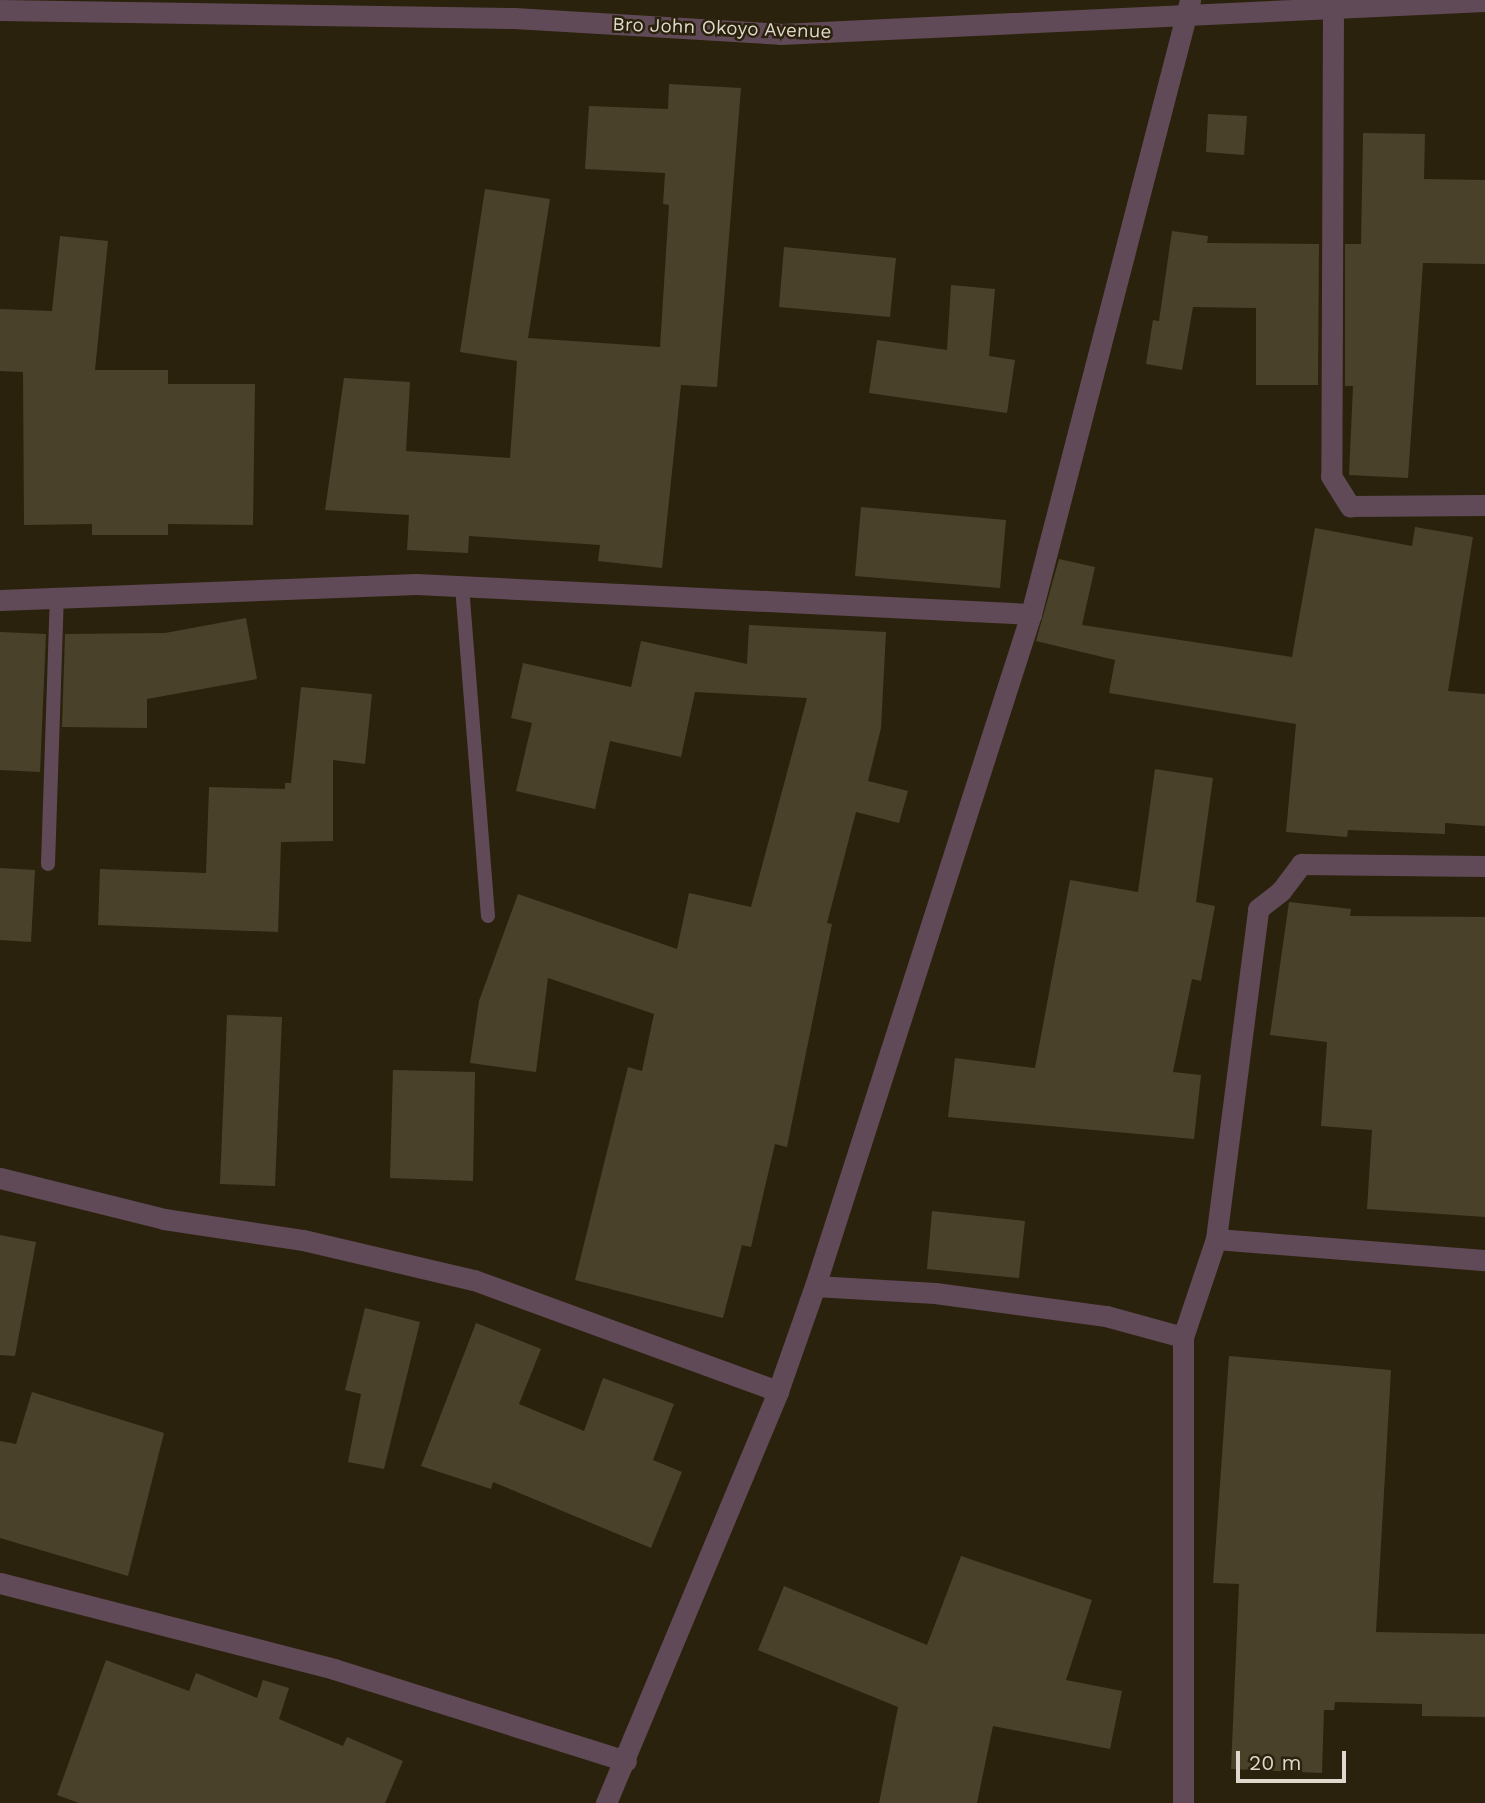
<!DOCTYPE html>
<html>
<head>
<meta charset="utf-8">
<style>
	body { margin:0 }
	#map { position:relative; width:1485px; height:1803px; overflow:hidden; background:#2b220d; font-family:"Work Sans",sans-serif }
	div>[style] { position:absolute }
	.building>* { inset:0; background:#4a412b }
	.service>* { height:14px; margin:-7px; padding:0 7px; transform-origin:7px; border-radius:7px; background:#614a57 }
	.minor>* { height:21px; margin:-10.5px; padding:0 10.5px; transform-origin:10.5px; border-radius:10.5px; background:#614a57 }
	span { translate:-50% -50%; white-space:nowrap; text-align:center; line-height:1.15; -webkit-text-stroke:5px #2b220d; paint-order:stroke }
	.street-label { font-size:19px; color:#ded9cc }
	.scale { position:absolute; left:1236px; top:1751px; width:110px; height:32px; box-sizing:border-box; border:4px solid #ded9cc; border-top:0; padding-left:9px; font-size:21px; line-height:24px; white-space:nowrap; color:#ded9cc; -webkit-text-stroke:5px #2b220d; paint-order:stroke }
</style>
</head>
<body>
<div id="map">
	<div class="building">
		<div style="clip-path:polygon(669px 84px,741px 88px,717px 387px,681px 385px,662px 568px,598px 561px,600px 545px,469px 536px,468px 553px,407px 550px,409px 515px,325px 510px,344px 378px,410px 382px,406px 451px,510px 458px,517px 361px,460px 352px,485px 189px,550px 199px,528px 338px,660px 347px,669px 205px,663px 204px,665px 173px,585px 169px,589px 106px,668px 109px)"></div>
		<div style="clip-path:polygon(1208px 114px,1247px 116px,1244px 155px,1206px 152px)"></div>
		<div style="clip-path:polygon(1363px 133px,1425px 134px,1424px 179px,1485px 180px,1485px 264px,1423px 263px,1408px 478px,1349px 475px,1353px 386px,1345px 386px,1345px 244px,1361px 244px)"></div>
		<div style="clip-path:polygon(1172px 231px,1208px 236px,1207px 243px,1319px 244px,1318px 385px,1256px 385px,1256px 308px,1193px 307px,1182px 370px,1146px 364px,1153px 320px,1159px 321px)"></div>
		<div style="clip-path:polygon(60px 236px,108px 241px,95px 370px,168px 370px,168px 384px,255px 384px,253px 525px,168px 524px,168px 535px,92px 535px,92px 524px,24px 525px,23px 372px,0 371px,0 309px,52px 311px)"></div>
		<div style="clip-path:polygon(784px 247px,896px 258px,890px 317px,779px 307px)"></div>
		<div style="clip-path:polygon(951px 285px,995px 289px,989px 356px,1015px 360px,1007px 413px,869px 393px,877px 340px,947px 350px)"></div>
		<div style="clip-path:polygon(861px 507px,1006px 520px,1000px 588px,855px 576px)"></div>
		<div style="clip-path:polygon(1415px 527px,1473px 537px,1448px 691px,1485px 694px,1485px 826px,1445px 823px,1445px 834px,1348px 830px,1347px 837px,1286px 832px,1296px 724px,1109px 693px,1115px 660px,1036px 641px,1059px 559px,1095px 567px,1082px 625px,1292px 657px,1315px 528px,1412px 546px)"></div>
		<div style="clip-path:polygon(246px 618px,257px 679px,147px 699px,147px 728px,62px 727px,65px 634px,165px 633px)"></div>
		<div style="clip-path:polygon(749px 625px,886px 632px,881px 728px,868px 781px,908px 791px,899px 823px,856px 812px,827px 923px,832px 924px,787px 1147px,775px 1144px,751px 1247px,742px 1245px,723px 1318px,575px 1280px,628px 1067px,642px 1071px,654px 1014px,548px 978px,536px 1072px,470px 1063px,479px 1001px,518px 894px,677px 949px,689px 893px,751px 907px,807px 698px,695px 692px,681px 757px,610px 741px,595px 809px,516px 791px,532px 723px,511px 718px,523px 663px,631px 687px,641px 641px,747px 664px)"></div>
		<div style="clip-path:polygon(0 632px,46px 634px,40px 772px,0 770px)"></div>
		<div style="clip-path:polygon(301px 687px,372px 694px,365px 764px,333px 760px,333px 841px,281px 842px,278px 932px,98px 925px,100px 869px,206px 873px,209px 787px,285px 789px,285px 783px,291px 783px)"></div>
		<div style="clip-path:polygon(1155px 769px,1213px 778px,1196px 902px,1215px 906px,1201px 981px,1192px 979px,1173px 1072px,1201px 1075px,1194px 1139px,948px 1117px,955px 1058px,1035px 1068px,1070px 880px,1138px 892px)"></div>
		<div style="clip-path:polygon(0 868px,35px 870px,31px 942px,0 940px)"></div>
		<div style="clip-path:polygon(1289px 902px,1351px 909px,1350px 916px,1485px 917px,1485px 1217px,1367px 1209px,1372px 1130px,1321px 1126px,1327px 1042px,1270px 1035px)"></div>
		<div style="clip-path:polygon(227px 1015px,282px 1017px,275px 1186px,220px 1184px)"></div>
		<div style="clip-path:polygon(393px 1070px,475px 1072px,473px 1181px,390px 1178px)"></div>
		<div style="clip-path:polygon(932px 1211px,1025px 1221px,1019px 1278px,927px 1269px)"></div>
		<div style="clip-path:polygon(0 1235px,36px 1242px,15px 1356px,0 1355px)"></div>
		<div style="clip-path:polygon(365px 1308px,420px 1322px,384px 1469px,348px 1462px,361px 1394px,345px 1390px)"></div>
		<div style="clip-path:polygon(476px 1323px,541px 1349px,519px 1404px,584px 1431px,603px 1378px,674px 1404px,653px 1460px,682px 1472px,651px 1548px,493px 1482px,491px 1489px,421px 1466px)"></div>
		<div style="clip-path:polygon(1229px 1356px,1391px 1370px,1376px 1632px,1485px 1634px,1485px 1717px,1422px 1716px,1422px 1704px,1335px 1702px,1334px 1710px,1324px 1710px,1322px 1773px,1231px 1769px,1239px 1584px,1213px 1583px)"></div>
		<div style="clip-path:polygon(32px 1392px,164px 1433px,128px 1576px,0 1538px,0 1441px,16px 1444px)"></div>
		<div style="clip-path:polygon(961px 1556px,1092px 1600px,1066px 1680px,1122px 1691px,1110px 1749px,993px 1726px,977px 1803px,879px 1803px,898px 1707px,758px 1650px,784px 1586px,927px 1645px)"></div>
		<div style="clip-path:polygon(106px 1660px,189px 1691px,196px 1673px,257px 1698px,263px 1680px,289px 1688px,279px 1719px,343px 1746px,347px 1737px,403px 1761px,385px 1803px,79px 1803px,57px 1795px)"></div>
	</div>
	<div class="service">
		<div style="left:462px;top:586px;width:331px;rotate:85.5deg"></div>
		<div style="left:48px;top:864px;width:265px;rotate:-88.1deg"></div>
	</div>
	<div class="minor">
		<div style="left:1333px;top:6px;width:470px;rotate:90.2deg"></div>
		<div style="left:1331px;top:476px;width:36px;rotate:58deg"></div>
		<div style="left:1350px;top:506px;width:135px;rotate:-0.4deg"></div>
		<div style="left:0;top:10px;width:514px;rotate:0.89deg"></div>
		<div style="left:514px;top:18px;width:266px;rotate:3.4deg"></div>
		<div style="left:780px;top:34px;width:706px;rotate:-2.68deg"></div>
		<div style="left:0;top:600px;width:416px;rotate:-2.2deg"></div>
		<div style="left:416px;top:584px;width:616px;rotate:2.79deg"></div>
		<div style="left:0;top:1178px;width:169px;rotate:14deg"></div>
		<div style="left:164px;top:1219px;width:141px;rotate:8.6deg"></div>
		<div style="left:303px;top:1240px;width:176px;rotate:13.2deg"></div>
		<div style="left:474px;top:1280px;width:324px;rotate:20.1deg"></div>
		<div style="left:1216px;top:1239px;width:270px;rotate:4.5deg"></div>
		<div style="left:815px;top:1286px;width:120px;rotate:3.3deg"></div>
		<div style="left:935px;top:1293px;width:173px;rotate:7.7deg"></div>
		<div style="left:1106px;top:1316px;width:80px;rotate:15.3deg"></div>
		<div style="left:0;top:1583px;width:345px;rotate:14.4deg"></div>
		<div style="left:334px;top:1669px;width:306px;rotate:17.5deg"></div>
		<div style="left:606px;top:1803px;width:446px;rotate:-67.3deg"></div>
		<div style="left:778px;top:1391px;width:111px;rotate:-70.6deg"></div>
		<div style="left:815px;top:1286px;width:706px;rotate:-72.18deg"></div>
		<div style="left:1031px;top:614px;width:634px;rotate:-75.48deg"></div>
		<div style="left:1183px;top:1803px;width:466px;rotate:-90deg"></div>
		<div style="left:1183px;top:1337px;width:103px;rotate:-71.4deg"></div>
		<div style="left:1216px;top:1239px;width:333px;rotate:-82.7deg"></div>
		<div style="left:1258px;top:909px;width:29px;rotate:-38deg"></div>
		<div style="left:1281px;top:891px;width:34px;rotate:-53deg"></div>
		<div style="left:1301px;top:864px;width:184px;rotate:0.6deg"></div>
	</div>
	<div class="street-label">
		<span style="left:722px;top:28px;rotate:2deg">Bro John Okoyo Avenue</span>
	</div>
	<div class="scale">20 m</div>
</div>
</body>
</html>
